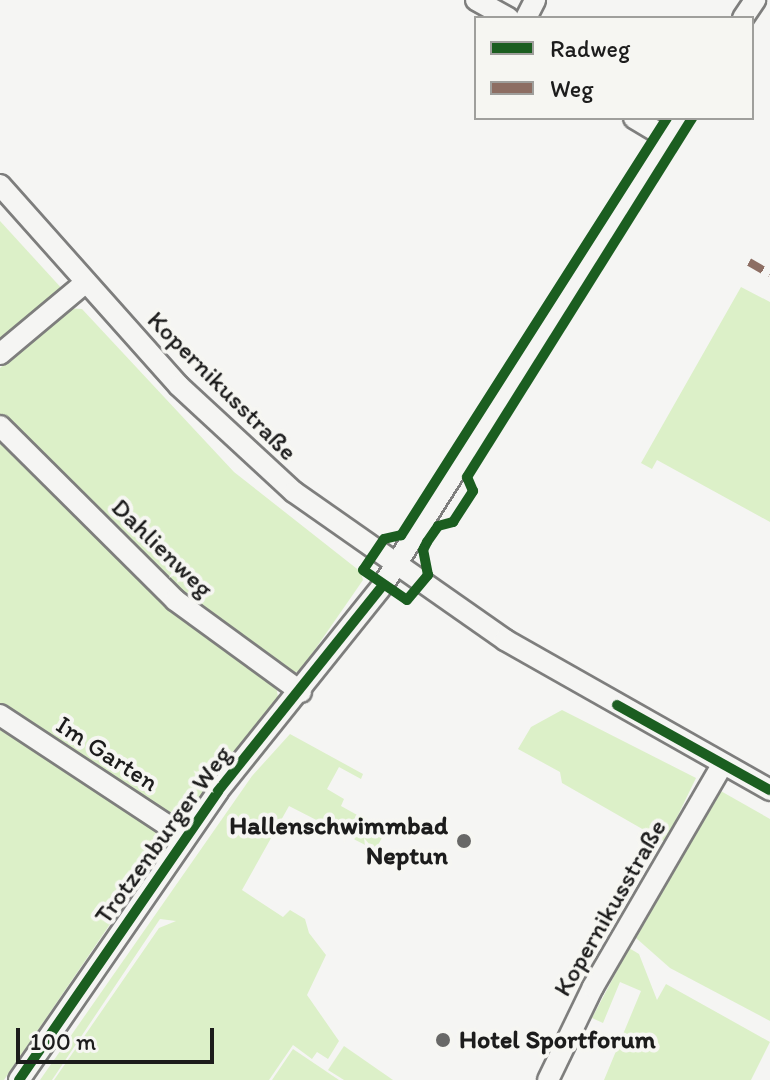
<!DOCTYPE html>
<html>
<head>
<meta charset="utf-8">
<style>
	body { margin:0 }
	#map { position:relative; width:770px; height:1080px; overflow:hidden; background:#f5f5f3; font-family:Itim,sans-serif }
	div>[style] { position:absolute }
	.green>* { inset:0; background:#dcf0c8 }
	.roads { filter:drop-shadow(2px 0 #7e7e7d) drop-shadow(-2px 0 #7e7e7d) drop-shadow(0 2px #7e7e7d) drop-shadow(0 -2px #7e7e7d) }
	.minor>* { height:20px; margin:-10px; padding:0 10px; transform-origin:10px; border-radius:10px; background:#f5f5f3 }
	.quiet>* { height:8px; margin-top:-4px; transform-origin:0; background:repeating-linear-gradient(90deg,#8d6e63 0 16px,transparent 0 24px) }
	.cycleway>* { height:10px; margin:-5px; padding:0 5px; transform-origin:5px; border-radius:5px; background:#1b5e20 }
	.dots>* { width:22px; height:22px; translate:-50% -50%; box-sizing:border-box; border:4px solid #f6f6f2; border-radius:50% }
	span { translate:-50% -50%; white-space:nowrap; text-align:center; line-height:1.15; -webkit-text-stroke:8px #f6f6f2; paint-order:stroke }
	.street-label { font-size:26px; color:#1c1c1c }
	.poi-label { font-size:26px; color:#1c1c1c; font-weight:700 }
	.right { translate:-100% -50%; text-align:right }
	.left { translate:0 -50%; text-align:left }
	.legend { position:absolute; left:474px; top:16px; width:280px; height:104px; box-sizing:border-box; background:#f6f6f2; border:2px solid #9f9f9c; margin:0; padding:10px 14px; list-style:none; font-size:24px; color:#1c1c1c }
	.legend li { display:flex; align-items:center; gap:16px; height:40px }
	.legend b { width:40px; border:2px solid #9f9f9c }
	.scale { position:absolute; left:16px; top:1028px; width:198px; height:36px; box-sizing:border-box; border:4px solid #1c1c1c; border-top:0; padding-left:10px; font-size:24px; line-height:28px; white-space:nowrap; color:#1c1c1c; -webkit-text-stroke:6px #f6f6f2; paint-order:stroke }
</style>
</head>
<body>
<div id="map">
	<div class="green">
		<div style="clip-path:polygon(0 221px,65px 292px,0 345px)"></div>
		<div style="clip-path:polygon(741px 287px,770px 302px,770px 522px,657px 460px,652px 469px,641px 463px)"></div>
		<div style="clip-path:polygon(65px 308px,82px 309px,234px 472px,361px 572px,363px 580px,300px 671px,286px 674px,163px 580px,48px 457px,0 417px,0 368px)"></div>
		<div style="clip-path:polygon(0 437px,150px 589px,276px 685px,278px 697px,180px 824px,0 704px)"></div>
		<div style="clip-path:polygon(562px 710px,696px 778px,665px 842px,562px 783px,560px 772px,518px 749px,531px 727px)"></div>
		<div style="clip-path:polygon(0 726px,170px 836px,4px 1080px,0 1080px)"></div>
		<div style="clip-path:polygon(290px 734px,363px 774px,361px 779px,339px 767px,327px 789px,344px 799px,341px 806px,386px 831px,375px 850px,289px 806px,242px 890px,283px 917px,290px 910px,305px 919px,309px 933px,326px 955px,307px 995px,339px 1041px,328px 1059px,317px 1052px,312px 1059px,293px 1045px,269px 1080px,54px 1080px,159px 928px,176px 921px,160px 919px,52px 1080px,40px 1080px,252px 776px)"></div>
		<div style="clip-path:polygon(719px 790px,770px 819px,770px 1021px,670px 968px,636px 938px)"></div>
		<div style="clip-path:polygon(629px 948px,639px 954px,657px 1000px,666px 984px,770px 1042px,751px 1080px,604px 1080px,641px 991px,620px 982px,603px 1023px,592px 1018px)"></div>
		<div style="clip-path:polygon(344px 1046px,393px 1080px,344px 1080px,328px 1070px)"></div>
		<div style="clip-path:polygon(293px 1049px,339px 1080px,272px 1080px)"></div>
	</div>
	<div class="roads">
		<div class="minor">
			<div style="left:476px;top:0;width:37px;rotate:29deg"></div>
			<div style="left:526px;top:18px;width:20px;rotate:-63deg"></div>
			<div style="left:743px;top:18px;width:22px;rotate:-56deg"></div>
			<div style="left:634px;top:118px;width:39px;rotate:31deg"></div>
			<div style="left:0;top:185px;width:269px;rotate:48.3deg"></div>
			<div style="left:179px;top:386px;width:156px;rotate:42.7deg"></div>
			<div style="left:294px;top:492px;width:258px;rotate:35deg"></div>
			<div style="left:505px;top:640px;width:305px;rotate:29.5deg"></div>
			<div style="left:0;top:354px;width:112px;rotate:-39.9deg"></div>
			<div style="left:0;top:426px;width:247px;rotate:44.8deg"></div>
			<div style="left:175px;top:600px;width:156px;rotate:36.1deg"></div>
			<div style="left:0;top:715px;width:222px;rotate:33.4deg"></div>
			<div style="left:19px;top:1080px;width:351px;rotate:-55.4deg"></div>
			<div style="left:218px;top:791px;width:264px;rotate:-51.3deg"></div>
			<div style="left:383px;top:585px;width:553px;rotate:-57.63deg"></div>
			<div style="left:548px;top:1080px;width:103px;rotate:-64.2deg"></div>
			<div style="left:593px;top:987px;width:258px;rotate:-59.8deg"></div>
		</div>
	</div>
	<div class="quiet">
		<div style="left:749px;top:262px;width:24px;rotate:30deg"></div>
	</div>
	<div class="cycleway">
		<div style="left:667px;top:118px;width:495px;rotate:122.5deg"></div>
		<div style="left:401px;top:535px;width:17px;rotate:167deg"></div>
		<div style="left:384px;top:539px;width:37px;rotate:124deg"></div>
		<div style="left:363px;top:570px;width:53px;rotate:34.3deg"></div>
		<div style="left:407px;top:600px;width:33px;rotate:-50deg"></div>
		<div style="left:428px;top:575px;width:25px;rotate:-101deg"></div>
		<div style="left:423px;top:550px;width:9px;rotate:-63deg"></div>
		<div style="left:427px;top:542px;width:19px;rotate:-55deg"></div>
		<div style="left:438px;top:526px;width:16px;rotate:-15deg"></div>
		<div style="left:453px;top:522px;width:37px;rotate:-57deg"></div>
		<div style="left:473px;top:491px;width:15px;rotate:-113deg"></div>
		<div style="left:467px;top:477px;width:424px;rotate:-57.9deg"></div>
		<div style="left:617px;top:705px;width:175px;rotate:29.1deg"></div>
		<div style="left:19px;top:1080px;width:351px;rotate:-55.4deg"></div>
		<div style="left:218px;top:791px;width:264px;rotate:-51.3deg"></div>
	</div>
	<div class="dots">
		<div style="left:464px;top:841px;background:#686867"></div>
		<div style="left:443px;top:1040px;background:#686867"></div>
	</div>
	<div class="street-label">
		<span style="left:222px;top:386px;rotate:45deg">Kopernikusstraße</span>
		<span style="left:162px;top:548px;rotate:44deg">Dahlienweg</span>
		<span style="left:107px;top:754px;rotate:33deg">Im Garten</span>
		<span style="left:163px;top:835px;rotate:-54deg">Trotzenburger Weg</span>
		<span style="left:610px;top:908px;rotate:-60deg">Kopernikusstraße</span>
	</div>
	<div class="poi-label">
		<span class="right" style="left:448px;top:841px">Hallenschwimmbad<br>Neptun</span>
		<span class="left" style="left:459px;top:1040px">Hotel Sportforum</span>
	</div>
	<ul class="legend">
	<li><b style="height:10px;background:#1b5e20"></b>Radweg</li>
	<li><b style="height:10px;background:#8d6e63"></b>Weg</li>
	</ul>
	<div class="scale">100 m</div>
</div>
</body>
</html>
